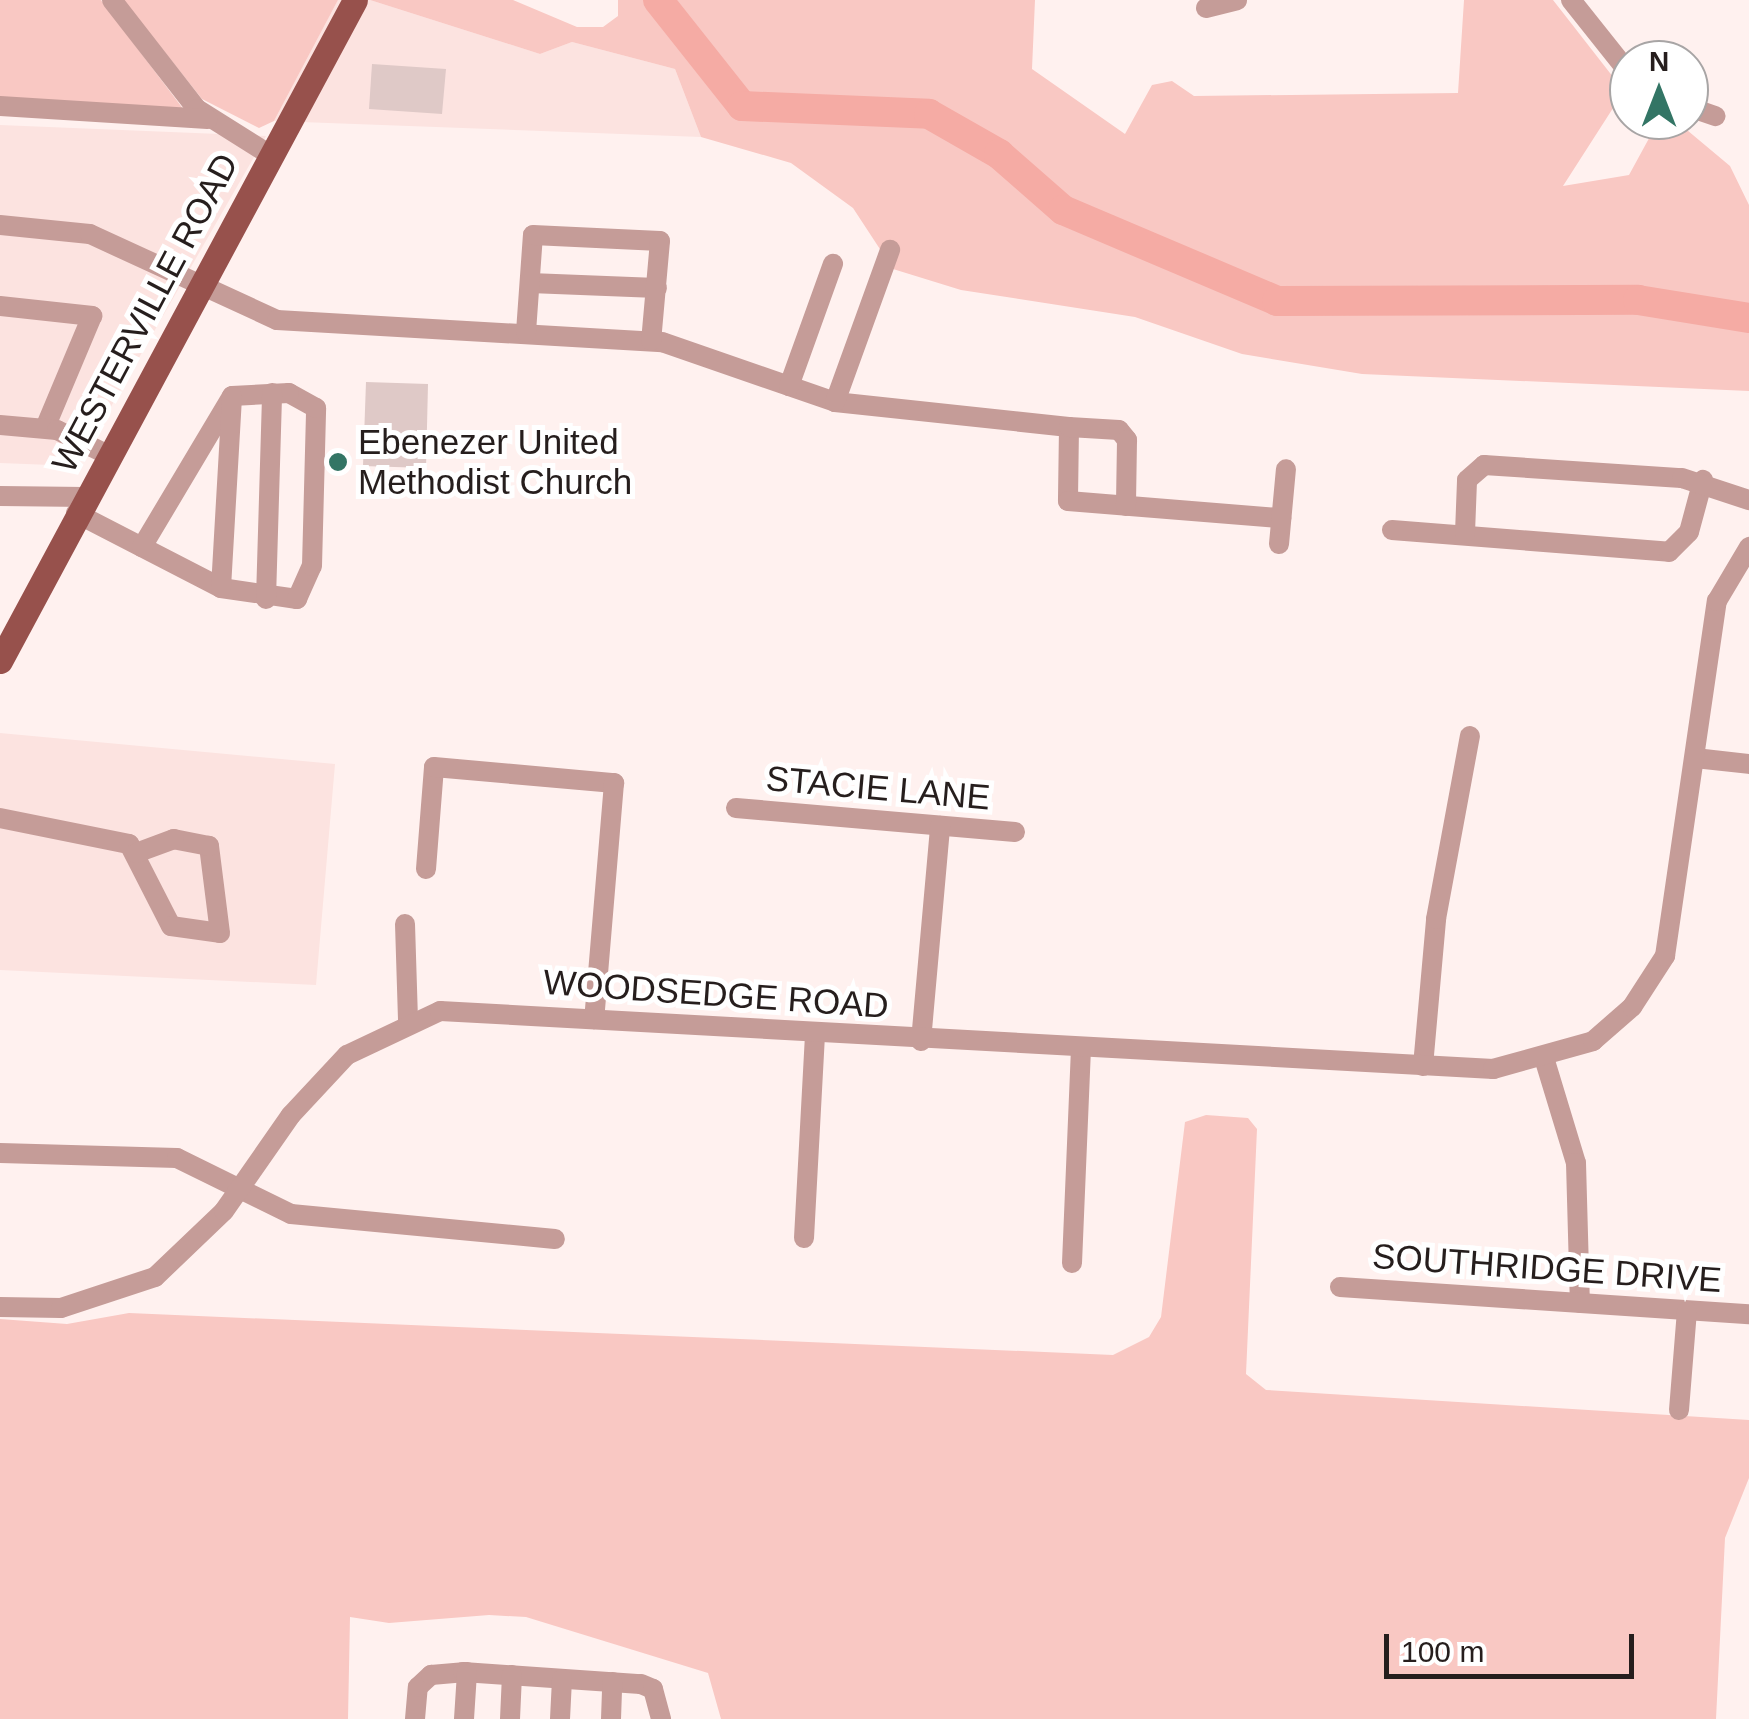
<!DOCTYPE html>
<html>
<head>
<meta charset="utf-8">
<style>
	body { margin:0 }
	#map { position:relative; width:1749px; height:1719px; overflow:hidden; background:#fff1ef; font-family:Helvetica,sans-serif }
	div>[style] { position:absolute }
	.built>* { inset:0; background:#fce3e0 }
	.green>* { inset:0; background:#f9c8c3 }
	.river>* { height:30px; margin:-15px; padding:0 15px; transform-origin:15px; border-radius:15px; background:#f5aba4 }
	.building>* { inset:0; background:#dfc9c7 }
	.minor>* { height:20px; margin:-10px; padding:0 10px; transform-origin:10px; border-radius:10px; background:#c59c98 }
	.major>* { height:25px; margin:-12.5px; padding:0 12.5px; transform-origin:12.5px; border-radius:12.5px; background:#97514c }
	.dots>* { width:28px; height:28px; translate:-50% -50%; box-sizing:border-box; border:5px solid #fff; border-radius:50% }
	span { translate:-50% -50%; white-space:nowrap; text-align:center; line-height:1.15; -webkit-text-stroke:10px #fff; paint-order:stroke }
	.street-label { font-size:35px; color:#261e1d }
	.poi-label { font-size:35px; color:#261e1d }
	.left { translate:0 -50%; text-align:left }
	.north { position:absolute; left:1609px; top:40px; width:100px; height:100px; box-sizing:border-box; background:#fff; border:2px solid #a8a5a5; border-radius:50%; rotate:0deg; font-size:28px; font-weight:700; line-height:40px; text-align:center; color:#261e1d }
	.north::after { content:''; display:block; margin:auto; width:35px; height:45px; background:#337565; clip-path:polygon(50% 0,100% 100%,50% 72%,0 100%) }
	.scale { position:absolute; left:1384px; top:1634px; width:250px; height:45px; box-sizing:border-box; border:5px solid #261e1d; border-top:0; padding-left:12px; font-size:30px; line-height:35px; white-space:nowrap; color:#261e1d; -webkit-text-stroke:8px #fff; paint-order:stroke }
</style>
</head>
<body>
<div id="map">
	<div class="built">
		<div style="clip-path:polygon(338px 0,370px 0,540px 54px,572px 42px,675px 69px,701px 137px,274px 121px)"></div>
		<div style="clip-path:polygon(0 125px,266px 136px,77px 466px,0 463px)"></div>
		<div style="clip-path:polygon(0 733px,335px 764px,316px 985px,0 970px)"></div>
	</div>
	<div class="green">
		<div style="clip-path:polygon(0 0,101px 0,187px 114px,0 102px)"></div>
		<div style="clip-path:polygon(123px 0,338px 0,274px 121px,259px 128px,202px 99px)"></div>
		<div style="clip-path:polygon(370px 0,513px 0,577px 27px,603px 27px,618px 16px,618px 0,1035px 0,1032px 69px,1125px 134px,1152px 85px,1172px 81px,1194px 96px,1458px 93px,1464px 0,1553px 0,1624px 91px,1563px 186px,1629px 175px,1659px 120px,1675px 120px,1730px 166px,1749px 205px,1749px 391px,1362px 374px,1242px 354px,1135px 317px,961px 290px,893px 269px,853px 208px,791px 163px,701px 137px,675px 69px,572px 42px,540px 54px)"></div>
		<div style="clip-path:polygon(1206px 1115px,1248px 1118px,1257px 1129px,1246px 1374px,1266px 1390px,1749px 1420px,1749px 1478px,1725px 1538px,1716px 1719px,721px 1719px,708px 1673px,526px 1617px,489px 1615px,389px 1623px,350px 1617px,348px 1719px,0 1719px,0 1319px,67px 1324px,129px 1313px,1113px 1355px,1149px 1337px,1161px 1317px,1185px 1122px)"></div>
	</div>
	<div class="river">
		<div style="left:658px;top:0;width:135px;rotate:51.6deg"></div>
		<div style="left:742px;top:106px;width:187px;rotate:2.4deg"></div>
		<div style="left:929px;top:114px;width:81px;rotate:29.7deg"></div>
		<div style="left:999px;top:154px;width:85px;rotate:41.2deg"></div>
		<div style="left:1063px;top:210px;width:233px;rotate:23deg"></div>
		<div style="left:1277px;top:301px;width:361px;rotate:-0.2deg"></div>
		<div style="left:1638px;top:300px;width:112px;rotate:9.2deg"></div>
	</div>
	<div class="building">
		<div style="clip-path:polygon(372px 64px,446px 69px,442px 114px,369px 109px)"></div>
		<div style="clip-path:polygon(366px 382px,428px 384px,426px 468px,363px 466px)"></div>
	</div>
	<div class="minor">
		<div style="left:112px;top:0;width:138px;rotate:52.1deg"></div>
		<div style="left:197px;top:109px;width:86px;rotate:32.2deg"></div>
		<div style="left:1571px;top:0;width:93px;rotate:51.5deg"></div>
		<div style="left:1206px;top:8px;width:32px;rotate:-14deg"></div>
		<div style="left:0;top:106px;width:208px;rotate:3.6deg"></div>
		<div style="left:1689px;top:107px;width:28px;rotate:19deg"></div>
		<div style="left:0;top:225px;width:90px;rotate:5.7deg"></div>
		<div style="left:90px;top:234px;width:206px;rotate:24.7deg"></div>
		<div style="left:277px;top:320px;width:386px;rotate:3.3deg"></div>
		<div style="left:662px;top:342px;width:183px;rotate:19.1deg"></div>
		<div style="left:835px;top:402px;width:235px;rotate:6.1deg"></div>
		<div style="left:1069px;top:427px;width:74px;rotate:90.8deg"></div>
		<div style="left:1068px;top:501px;width:214px;rotate:4.6deg"></div>
		<div style="left:530px;top:283px;width:127px;rotate:2.3deg"></div>
		<div style="left:0;top:306px;width:93px;rotate:6.2deg"></div>
		<div style="left:92px;top:316px;width:121px;rotate:112.8deg"></div>
		<div style="left:526px;top:332px;width:97px;rotate:-85.9deg"></div>
		<div style="left:533px;top:235px;width:127px;rotate:2.7deg"></div>
		<div style="left:660px;top:241px;width:100px;rotate:95.1deg"></div>
		<div style="left:789px;top:386px;width:130px;rotate:-70.2deg"></div>
		<div style="left:835px;top:402px;width:162px;rotate:-70.1deg"></div>
		<div style="left:0;top:425px;width:57px;rotate:5deg"></div>
		<div style="left:57px;top:430px;width:57px;rotate:26.1deg"></div>
		<div style="left:1069px;top:427px;width:50px;rotate:3.4deg"></div>
		<div style="left:1119px;top:430px;width:13px;rotate:51deg"></div>
		<div style="left:1127px;top:440px;width:66px;rotate:90.9deg"></div>
		<div style="left:0;top:496px;width:85px;rotate:0.7deg"></div>
		<div style="left:76px;top:513px;width:163px;rotate:27.3deg"></div>
		<div style="left:221px;top:588px;width:77px;rotate:8.2deg"></div>
		<div style="left:297px;top:599px;width:36px;rotate:-66deg"></div>
		<div style="left:312px;top:566px;width:158px;rotate:-88.5deg"></div>
		<div style="left:316px;top:408px;width:31px;rotate:-151deg"></div>
		<div style="left:289px;top:393px;width:57px;rotate:177deg"></div>
		<div style="left:232px;top:396px;width:176px;rotate:120.8deg"></div>
		<div style="left:1392px;top:530px;width:278px;rotate:4.5deg"></div>
		<div style="left:1669px;top:552px;width:28px;rotate:-45deg"></div>
		<div style="left:1689px;top:532px;width:54px;rotate:-74.9deg"></div>
		<div style="left:1465px;top:533px;width:53px;rotate:-87.8deg"></div>
		<div style="left:1467px;top:480px;width:23px;rotate:-41deg"></div>
		<div style="left:1484px;top:465px;width:198px;rotate:3.8deg"></div>
		<div style="left:1682px;top:478px;width:71px;rotate:18.2deg"></div>
		<div style="left:1279px;top:544px;width:75px;rotate:-84.7deg"></div>
		<div style="left:221px;top:588px;width:192px;rotate:-86.7deg"></div>
		<div style="left:266px;top:599px;width:206px;rotate:-88.3deg"></div>
		<div style="left:1695px;top:758px;width:54px;rotate:6.3deg"></div>
		<div style="left:736px;top:808px;width:280px;rotate:4.9deg"></div>
		<div style="left:0;top:818px;width:132px;rotate:11.4deg"></div>
		<div style="left:129px;top:844px;width:92px;rotate:62.9deg"></div>
		<div style="left:171px;top:926px;width:49px;rotate:8.1deg"></div>
		<div style="left:220px;top:933px;width:88px;rotate:-97.2deg"></div>
		<div style="left:209px;top:846px;width:36px;rotate:-169deg"></div>
		<div style="left:174px;top:839px;width:40px;rotate:159.8deg"></div>
		<div style="left:426px;top:869px;width:102px;rotate:-85.5deg"></div>
		<div style="left:434px;top:767px;width:181px;rotate:5.1deg"></div>
		<div style="left:614px;top:783px;width:237px;rotate:94.8deg"></div>
		<div style="left:405px;top:924px;width:97px;rotate:88.2deg"></div>
		<div style="left:921px;top:1041px;width:216px;rotate:-84.9deg"></div>
		<div style="left:1545px;top:1061px;width:107px;rotate:73.1deg"></div>
		<div style="left:1576px;top:1163px;width:140px;rotate:88.4deg"></div>
		<div style="left:1423px;top:1066px;width:148px;rotate:-84.9deg"></div>
		<div style="left:1436px;top:919px;width:186px;rotate:-79.5deg"></div>
		<div style="left:0;top:1153px;width:177px;rotate:1.6deg"></div>
		<div style="left:177px;top:1158px;width:127px;rotate:26.2deg"></div>
		<div style="left:291px;top:1214px;width:265px;rotate:5.4deg"></div>
		<div style="left:804px;top:1238px;width:202px;rotate:-86.9deg"></div>
		<div style="left:1072px;top:1263px;width:213px;rotate:-87.6deg"></div>
		<div style="left:1340px;top:1287px;width:410px;rotate:3.8deg"></div>
		<div style="left:0;top:1307px;width:61px;rotate:0.9deg"></div>
		<div style="left:61px;top:1308px;width:99px;rotate:-18.3deg"></div>
		<div style="left:155px;top:1277px;width:95px;rotate:-43.7deg"></div>
		<div style="left:224px;top:1211px;width:117px;rotate:-55.1deg"></div>
		<div style="left:291px;top:1115px;width:82px;rotate:-47deg"></div>
		<div style="left:347px;top:1055px;width:103px;rotate:-25.3deg"></div>
		<div style="left:440px;top:1011px;width:1055px;rotate:3.15deg"></div>
		<div style="left:1493px;top:1069px;width:104px;rotate:-15.6deg"></div>
		<div style="left:1593px;top:1041px;width:52px;rotate:-41.1deg"></div>
		<div style="left:1632px;top:1007px;width:61px;rotate:-57.1deg"></div>
		<div style="left:1665px;top:956px;width:359px;rotate:-81.7deg"></div>
		<div style="left:1717px;top:601px;width:63px;rotate:-59.3deg"></div>
		<div style="left:1679px;top:1410px;width:99px;rotate:-85.4deg"></div>
		<div style="left:415px;top:1719px;width:32px;rotate:-85deg"></div>
		<div style="left:418px;top:1687px;width:18px;rotate:-43deg"></div>
		<div style="left:431px;top:1675px;width:32px;rotate:-5deg"></div>
		<div style="left:463px;top:1672px;width:178px;rotate:3.9deg"></div>
		<div style="left:641px;top:1684px;width:13px;rotate:23deg"></div>
		<div style="left:653px;top:1689px;width:31px;rotate:75deg"></div>
		<div style="left:464px;top:1719px;width:47px;rotate:-86.3deg"></div>
		<div style="left:510px;top:1719px;width:44px;rotate:-87.4deg"></div>
		<div style="left:560px;top:1719px;width:40px;rotate:-87.1deg"></div>
		<div style="left:611px;top:1719px;width:37px;rotate:-88deg"></div>
	</div>
	<div class="major">
		<div style="left:0;top:661px;width:750px;rotate:-61.76deg"></div>
	</div>
	<div class="dots">
		<div style="left:338px;top:462px;background:#337565"></div>
	</div>
	<div class="street-label">
		<span style="left:145px;top:313px;rotate:-62deg">WESTERVILLE ROAD</span>
		<span style="left:878px;top:788px;rotate:5deg">STACIE LANE</span>
		<span style="left:716px;top:994px;rotate:4deg">WOODSEDGE ROAD</span>
		<span style="left:1547px;top:1268px;rotate:4deg">SOUTHRIDGE DRIVE</span>
	</div>
	<div class="poi-label">
		<span class="left" style="left:358px;top:462px">Ebenezer United<br>Methodist Church</span>
	</div>
	<div class="north">N</div>
	<div class="scale">100 m</div>
</div>
</body>
</html>
